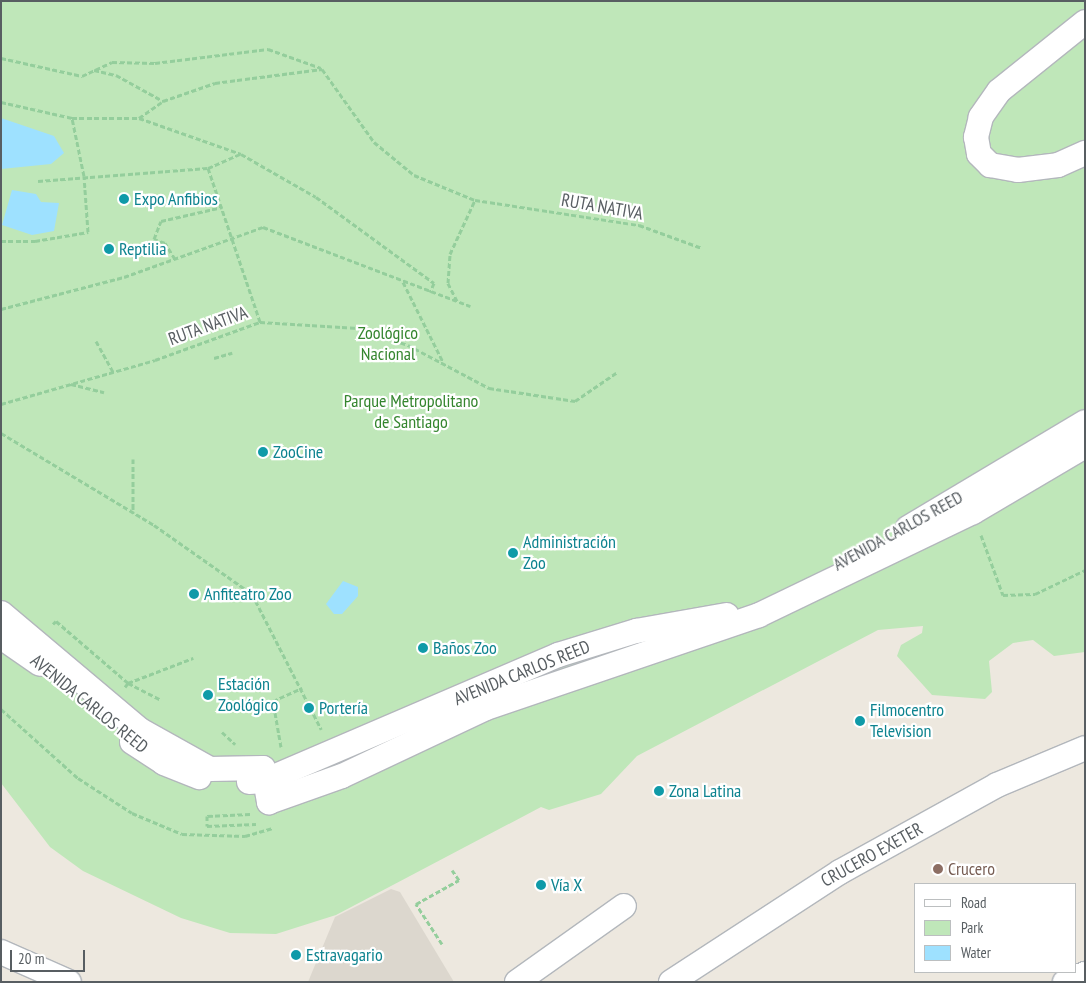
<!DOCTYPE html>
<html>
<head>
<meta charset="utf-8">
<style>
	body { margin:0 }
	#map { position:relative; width:1086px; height:983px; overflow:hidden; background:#ede8df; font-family:"PT Sans Narrow",sans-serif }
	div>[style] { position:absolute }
	.education>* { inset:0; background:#dcd7ce }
	.green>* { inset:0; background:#bfe7b9 }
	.water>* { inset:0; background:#9ee1ff }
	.path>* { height:3px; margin-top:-1.5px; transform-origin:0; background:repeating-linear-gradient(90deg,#94ce9c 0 5px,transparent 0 7.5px) }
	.roads { filter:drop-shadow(1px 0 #b3b7bc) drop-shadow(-1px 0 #b3b7bc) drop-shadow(0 1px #b3b7bc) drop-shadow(0 -1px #b3b7bc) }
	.minor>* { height:24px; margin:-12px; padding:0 12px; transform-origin:12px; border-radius:12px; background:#fff }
	.dots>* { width:14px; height:14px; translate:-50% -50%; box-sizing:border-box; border:2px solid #fff; border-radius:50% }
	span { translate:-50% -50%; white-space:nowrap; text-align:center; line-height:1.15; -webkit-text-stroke:4.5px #fff; paint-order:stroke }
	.culture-label { font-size:18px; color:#0d838f }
	.left { translate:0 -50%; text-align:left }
	.street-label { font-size:18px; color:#585e62 }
	.park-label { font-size:18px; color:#34852e }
	.education-label { font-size:18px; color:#785e54 }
	.frame { position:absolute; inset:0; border:2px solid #585e62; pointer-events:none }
	.legend { position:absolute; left:914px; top:883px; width:162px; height:90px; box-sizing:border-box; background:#fff; border:1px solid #bcbfc0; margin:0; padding:6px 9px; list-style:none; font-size:15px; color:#585e62 }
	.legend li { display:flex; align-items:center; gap:10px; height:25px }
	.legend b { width:25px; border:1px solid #bcbfc0 }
	.scale { position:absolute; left:10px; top:950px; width:75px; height:22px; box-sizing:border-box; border:2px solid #585e62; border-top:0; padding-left:6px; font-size:15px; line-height:18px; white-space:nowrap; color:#585e62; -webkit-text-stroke:4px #fff; paint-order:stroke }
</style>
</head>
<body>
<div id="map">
	<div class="education">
		<div style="clip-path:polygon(391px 889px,400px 892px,454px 982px,308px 982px,335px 917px)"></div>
	</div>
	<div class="green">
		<div style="clip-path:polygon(1px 1px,1085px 1px,1085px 652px,1054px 656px,1033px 640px,1013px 643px,989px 661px,992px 692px,985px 699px,932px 695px,897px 656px,901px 645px,922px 633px,923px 626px,878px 630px,637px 756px,601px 794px,549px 810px,541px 807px,336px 915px,276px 934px,230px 933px,181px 918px,83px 871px,50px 847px,1px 783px)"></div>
	</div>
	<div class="water">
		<div style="clip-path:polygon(1px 118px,54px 136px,64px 153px,51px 164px,1px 169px)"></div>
		<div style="clip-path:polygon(12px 190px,36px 194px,41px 202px,59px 203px,54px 231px,32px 235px,2px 225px)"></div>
		<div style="clip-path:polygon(343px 581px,358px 587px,358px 596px,342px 614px,334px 614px,326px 604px)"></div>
	</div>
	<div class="path">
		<div style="left:1px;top:58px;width:83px;rotate:12.5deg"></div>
		<div style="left:82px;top:76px;width:33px;rotate:-25deg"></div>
		<div style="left:112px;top:62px;width:43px;rotate:1.3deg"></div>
		<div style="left:155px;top:63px;width:114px;rotate:-7.1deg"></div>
		<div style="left:268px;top:49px;width:56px;rotate:19.7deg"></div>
		<div style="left:94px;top:70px;width:23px;rotate:13deg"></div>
		<div style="left:116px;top:75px;width:54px;rotate:29deg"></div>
		<div style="left:1px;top:102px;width:73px;rotate:12.7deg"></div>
		<div style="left:72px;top:118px;width:67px"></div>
		<div style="left:139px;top:118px;width:108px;rotate:19.4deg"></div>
		<div style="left:241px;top:154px;width:86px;rotate:29.8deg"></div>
		<div style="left:316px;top:197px;width:146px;rotate:36.1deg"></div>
		<div style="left:434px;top:283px;width:10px;rotate:114deg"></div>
		<div style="left:139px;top:118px;width:29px;rotate:-35deg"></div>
		<div style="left:163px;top:101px;width:55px;rotate:-19.1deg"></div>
		<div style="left:215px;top:83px;width:108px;rotate:-7.5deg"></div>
		<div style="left:322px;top:69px;width:90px;rotate:54.5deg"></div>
		<div style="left:374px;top:142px;width:52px;rotate:39.5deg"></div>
		<div style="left:414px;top:175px;width:66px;rotate:22.3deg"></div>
		<div style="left:475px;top:200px;width:166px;rotate:8.7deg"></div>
		<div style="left:639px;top:225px;width:67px;rotate:20.1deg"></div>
		<div style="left:240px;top:154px;width:35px;rotate:156deg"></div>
		<div style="left:208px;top:168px;width:163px;rotate:71.3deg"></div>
		<div style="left:38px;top:181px;width:170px;rotate:-4.4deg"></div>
		<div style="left:1px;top:241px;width:34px"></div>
		<div style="left:35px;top:241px;width:54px;rotate:-9.6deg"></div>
		<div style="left:88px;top:232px;width:56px;rotate:-94.1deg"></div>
		<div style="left:84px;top:176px;width:59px;rotate:-101.7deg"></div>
		<div style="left:175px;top:259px;width:19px;rotate:-122deg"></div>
		<div style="left:165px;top:243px;width:12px;rotate:-160deg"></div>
		<div style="left:154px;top:239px;width:19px;rotate:-69deg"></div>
		<div style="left:161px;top:221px;width:63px;rotate:-12.9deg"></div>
		<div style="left:403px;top:282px;width:89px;rotate:63.4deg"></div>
		<div style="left:457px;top:301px;width:20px;rotate:-117deg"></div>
		<div style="left:448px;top:283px;width:29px;rotate:-86deg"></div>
		<div style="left:450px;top:254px;width:60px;rotate:-65.2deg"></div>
		<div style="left:1px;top:309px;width:127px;rotate:-14.6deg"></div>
		<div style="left:124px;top:277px;width:148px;rotate:-19.8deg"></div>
		<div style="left:263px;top:227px;width:222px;rotate:20.9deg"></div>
		<div style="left:96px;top:341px;width:35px;rotate:61deg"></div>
		<div style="left:214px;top:358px;width:19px;rotate:-16deg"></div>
		<div style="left:71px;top:384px;width:34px;rotate:14deg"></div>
		<div style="left:1px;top:404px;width:160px;rotate:-15.9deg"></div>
		<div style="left:155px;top:360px;width:112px;rotate:-19.9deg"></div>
		<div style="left:260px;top:322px;width:98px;rotate:3.5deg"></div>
		<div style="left:358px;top:328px;width:53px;rotate:18.8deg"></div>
		<div style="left:408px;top:345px;width:92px;rotate:28deg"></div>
		<div style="left:489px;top:388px;width:87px;rotate:8.6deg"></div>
		<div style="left:575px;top:401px;width:50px;rotate:-34.3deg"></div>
		<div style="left:1px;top:433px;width:179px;rotate:31deg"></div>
		<div style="left:154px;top:525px;width:120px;rotate:35.1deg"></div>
		<div style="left:252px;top:594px;width:152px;rotate:62.9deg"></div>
		<div style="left:133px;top:459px;width:54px;rotate:90deg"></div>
		<div style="left:981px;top:535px;width:64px;rotate:69.9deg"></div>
		<div style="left:1003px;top:595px;width:32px;rotate:-2deg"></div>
		<div style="left:1035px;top:594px;width:55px;rotate:-25.6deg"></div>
		<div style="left:53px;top:624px;width:4px;rotate:-45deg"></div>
		<div style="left:56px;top:621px;width:95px;rotate:40.7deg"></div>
		<div style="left:128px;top:683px;width:70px;rotate:-21deg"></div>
		<div style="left:125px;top:687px;width:5px;rotate:-53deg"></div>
		<div style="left:128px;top:683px;width:37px;rotate:27deg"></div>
		<div style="left:1px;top:709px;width:103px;rotate:41.9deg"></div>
		<div style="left:78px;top:778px;width:64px;rotate:32.9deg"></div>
		<div style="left:132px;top:813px;width:54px;rotate:22.8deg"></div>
		<div style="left:182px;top:834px;width:63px;rotate:1.8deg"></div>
		<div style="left:245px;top:836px;width:29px;rotate:-16deg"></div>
		<div style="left:222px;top:732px;width:18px;rotate:43deg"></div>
		<div style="left:281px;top:747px;width:47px;rotate:-99.9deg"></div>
		<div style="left:273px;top:701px;width:32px;rotate:-24deg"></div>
		<div style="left:250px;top:814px;width:43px;rotate:177.3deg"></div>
		<div style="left:207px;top:816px;width:10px;rotate:90deg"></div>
		<div style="left:207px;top:826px;width:49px;rotate:-2.3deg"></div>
		<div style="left:442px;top:944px;width:48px;rotate:-123deg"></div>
		<div style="left:416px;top:904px;width:49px;rotate:-29.2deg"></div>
		<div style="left:459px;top:880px;width:12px;rotate:-125deg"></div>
	</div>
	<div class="roads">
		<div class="minor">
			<div style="left:1085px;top:22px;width:110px;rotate:141.3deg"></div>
			<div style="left:999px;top:91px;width:32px;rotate:125deg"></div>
			<div style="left:981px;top:117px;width:21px;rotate:104deg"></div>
			<div style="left:976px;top:137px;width:17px;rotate:80deg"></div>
			<div style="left:979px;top:154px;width:16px;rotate:45deg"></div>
			<div style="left:990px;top:165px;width:28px;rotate:10deg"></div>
			<div style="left:1018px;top:170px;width:40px;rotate:-7.1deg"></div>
			<div style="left:1058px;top:165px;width:30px;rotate:-24deg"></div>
			<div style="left:908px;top:528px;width:206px;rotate:-30.9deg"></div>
			<div style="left:1px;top:613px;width:182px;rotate:40.1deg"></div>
			<div style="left:140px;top:730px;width:80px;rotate:29.1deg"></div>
			<div style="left:210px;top:769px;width:53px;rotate:-1.1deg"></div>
			<div style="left:263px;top:768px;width:35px;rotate:80deg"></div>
			<div style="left:269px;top:802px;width:77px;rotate:-19.6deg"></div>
			<div style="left:342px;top:776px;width:159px;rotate:-25.3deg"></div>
			<div style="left:486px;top:708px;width:288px;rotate:-18.8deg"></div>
			<div style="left:759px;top:615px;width:237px;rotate:-25.7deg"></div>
			<div style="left:973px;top:512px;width:130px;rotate:-30.5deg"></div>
			<div style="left:1px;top:637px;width:47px;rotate:34.7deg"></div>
			<div style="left:132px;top:742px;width:38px;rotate:33deg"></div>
			<div style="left:164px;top:763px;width:38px;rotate:22deg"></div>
			<div style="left:249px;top:782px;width:15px;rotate:-4deg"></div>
			<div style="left:264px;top:781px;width:320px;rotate:-23.2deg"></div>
			<div style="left:558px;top:655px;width:82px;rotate:-17.1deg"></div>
			<div style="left:636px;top:631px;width:92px;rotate:-10deg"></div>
			<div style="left:1px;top:952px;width:74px;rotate:23.8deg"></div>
			<div style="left:517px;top:982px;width:131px;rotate:-35.4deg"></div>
			<div style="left:671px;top:982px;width:202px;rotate:-33.1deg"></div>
			<div style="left:840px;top:872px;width:179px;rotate:-29deg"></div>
			<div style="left:997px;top:785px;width:95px;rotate:-22.8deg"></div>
			<div style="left:1065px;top:982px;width:22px;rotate:-22deg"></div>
		</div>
	</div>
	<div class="dots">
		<div style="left:124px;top:199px;background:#0f9aa8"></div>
		<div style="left:109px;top:249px;background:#0f9aa8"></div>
		<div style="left:263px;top:452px;background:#0f9aa8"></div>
		<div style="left:513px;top:553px;background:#0f9aa8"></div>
		<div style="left:194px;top:594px;background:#0f9aa8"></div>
		<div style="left:423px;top:648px;background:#0f9aa8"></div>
		<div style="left:208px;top:695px;background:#0f9aa8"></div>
		<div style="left:309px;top:708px;background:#0f9aa8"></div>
		<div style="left:860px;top:721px;background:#0f9aa8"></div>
		<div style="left:659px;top:791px;background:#0f9aa8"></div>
		<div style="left:938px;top:869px;background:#8d6e63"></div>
		<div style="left:541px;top:885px;background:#0f9aa8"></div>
		<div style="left:296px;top:955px;background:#0f9aa8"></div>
	</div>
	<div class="culture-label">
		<span class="left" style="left:134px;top:199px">Expo Anfibios</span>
		<span class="left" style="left:119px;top:249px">Reptilia</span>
		<span class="left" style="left:273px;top:452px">ZooCine</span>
		<span class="left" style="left:523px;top:553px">Administración<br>Zoo</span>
		<span class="left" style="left:204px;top:594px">Anfiteatro Zoo</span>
		<span class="left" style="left:433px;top:648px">Baños Zoo</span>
		<span class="left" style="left:218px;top:695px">Estación<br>Zoológico</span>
		<span class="left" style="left:319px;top:708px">Portería</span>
		<span class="left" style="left:870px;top:721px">Filmocentro<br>Television</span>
		<span class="left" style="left:669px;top:791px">Zona Latina</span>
		<span class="left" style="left:551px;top:885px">Vía X</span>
		<span class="left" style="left:306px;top:955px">Estravagario</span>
	</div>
	<div class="street-label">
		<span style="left:602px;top:207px;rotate:10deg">RUTA NATIVA</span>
		<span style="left:208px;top:326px;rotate:-20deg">RUTA NATIVA</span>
		<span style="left:898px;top:531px;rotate:-29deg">AVENIDA CARLOS REED</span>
		<span style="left:522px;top:673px;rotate:-22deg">AVENIDA CARLOS REED</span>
		<span style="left:89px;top:704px;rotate:39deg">AVENIDA CARLOS REED</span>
		<span style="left:872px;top:855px;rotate:-29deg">CRUCERO EXETER</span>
	</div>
	<div class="park-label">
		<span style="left:388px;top:344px">Zoológico<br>Nacional</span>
		<span style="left:411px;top:412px">Parque Metropolitano<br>de Santiago</span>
	</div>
	<div class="education-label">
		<span class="left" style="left:948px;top:869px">Crucero</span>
	</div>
	<div class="frame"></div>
	<ul class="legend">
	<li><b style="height:6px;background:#fff"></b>Road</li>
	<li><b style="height:14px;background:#bfe7b9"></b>Park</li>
	<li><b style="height:14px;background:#9ee1ff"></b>Water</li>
	</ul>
	<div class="scale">20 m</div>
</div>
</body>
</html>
